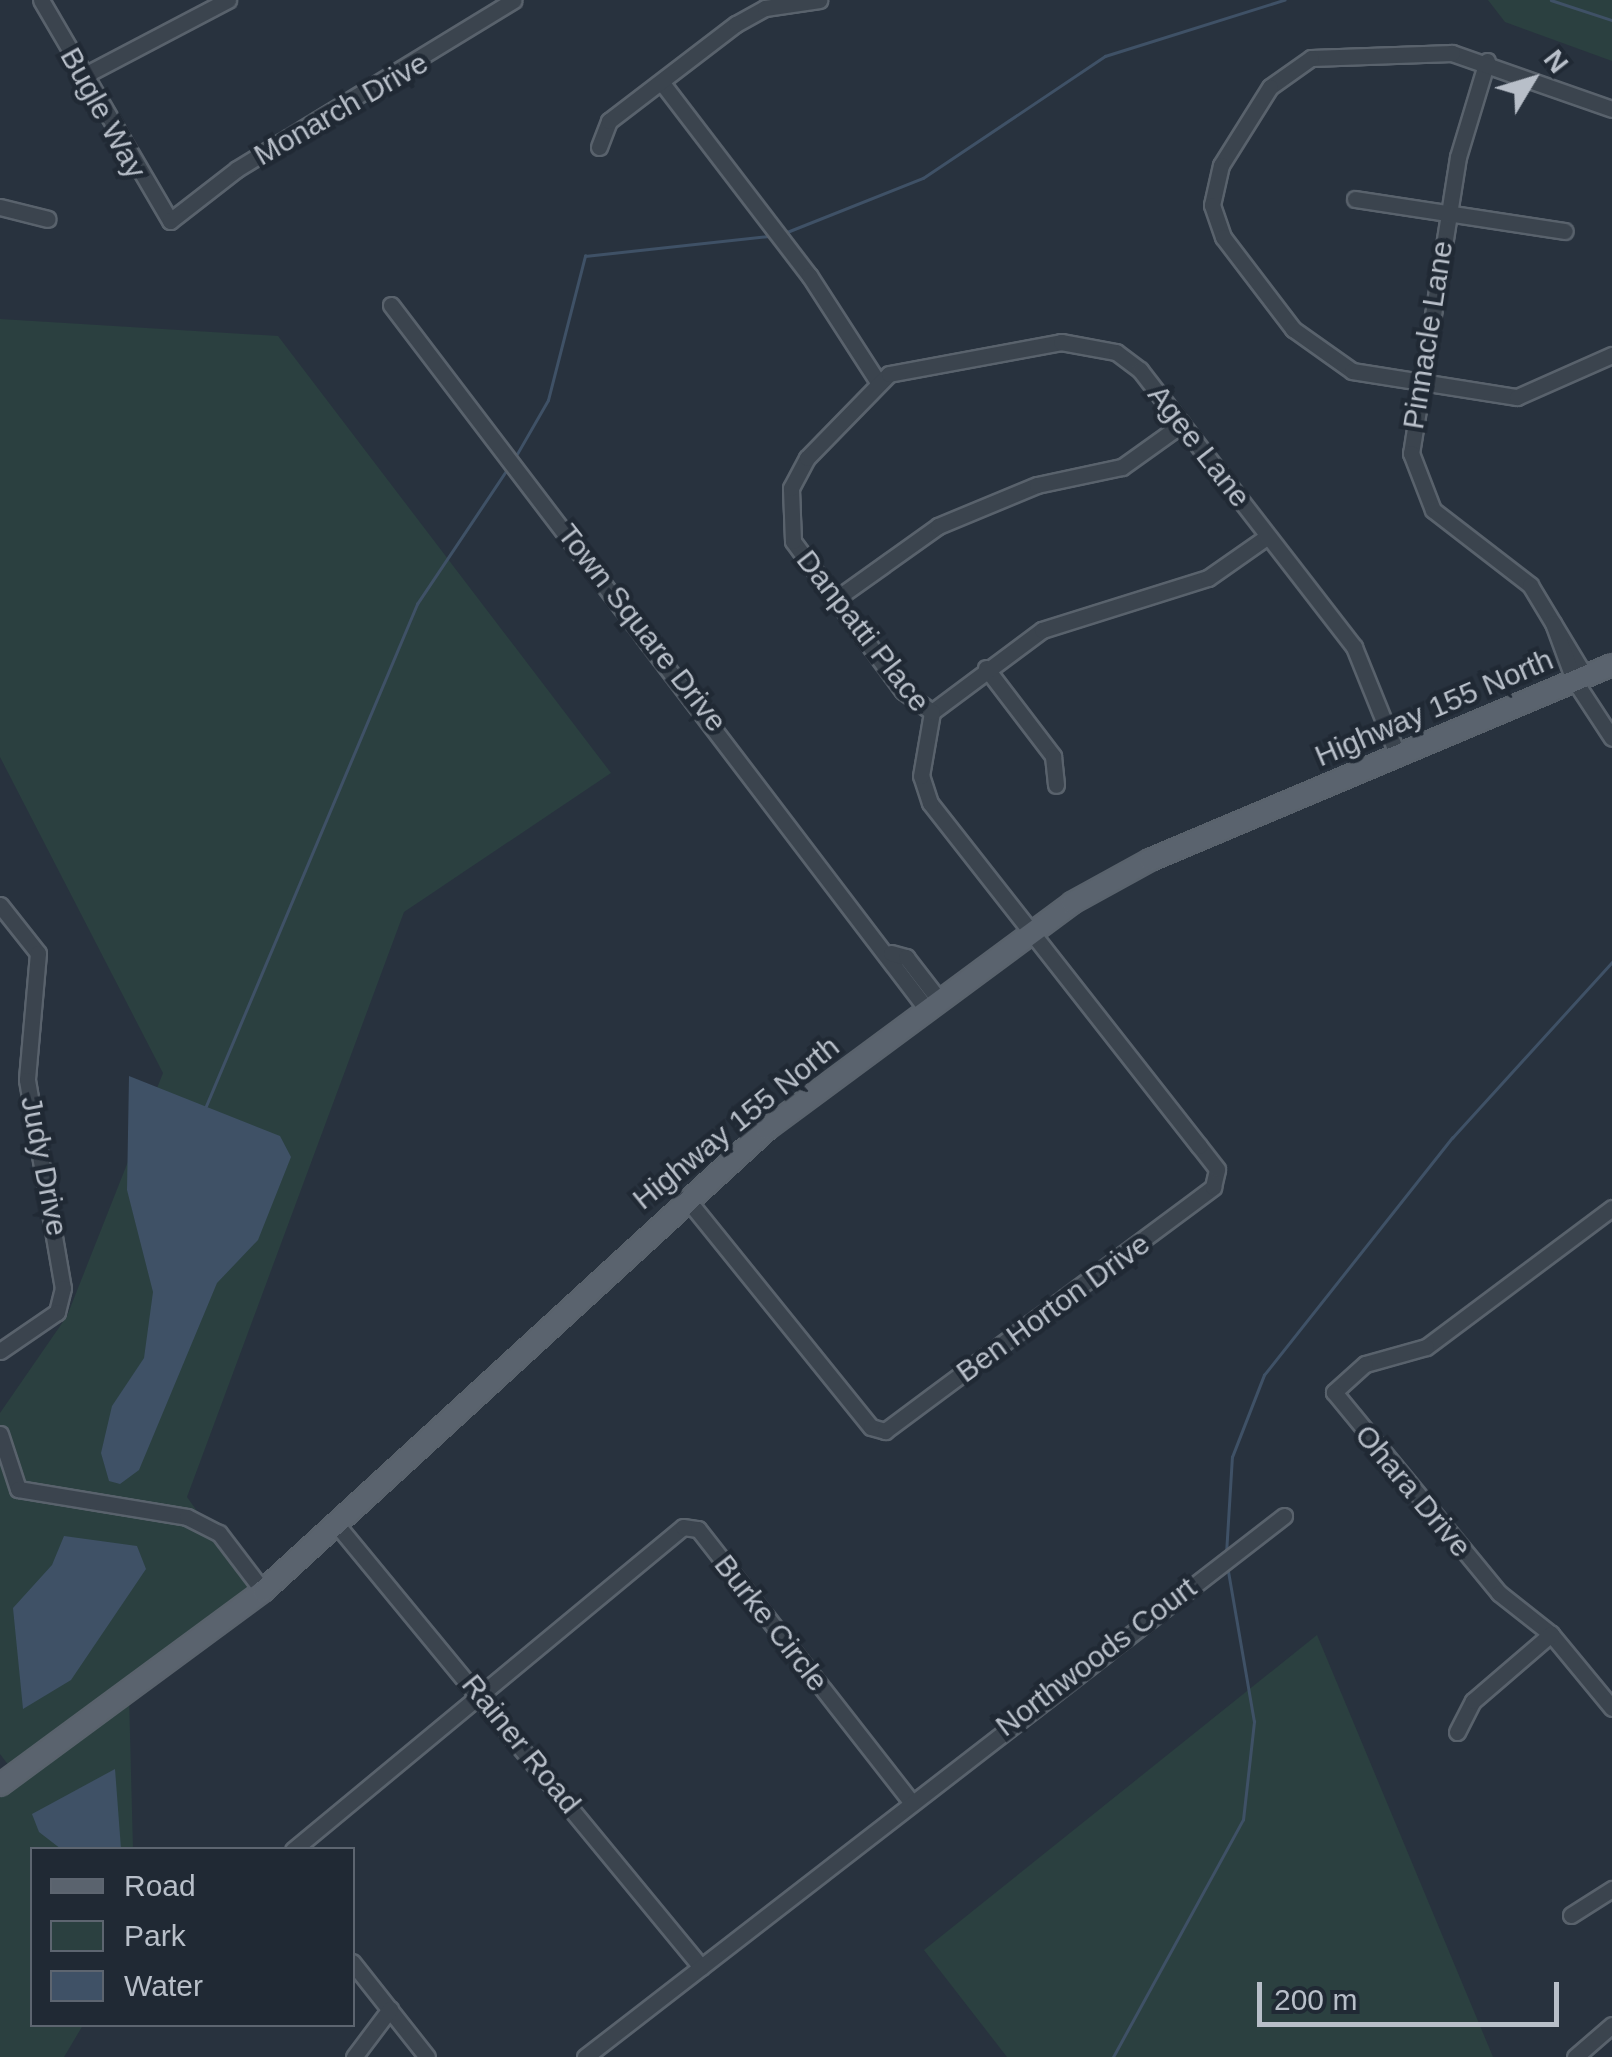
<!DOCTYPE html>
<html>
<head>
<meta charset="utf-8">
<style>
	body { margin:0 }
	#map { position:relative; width:1612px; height:2057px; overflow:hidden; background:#28323e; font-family:Arial,sans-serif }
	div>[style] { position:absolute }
	.green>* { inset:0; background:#2b4040 }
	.water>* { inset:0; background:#3f5166 }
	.stream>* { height:2.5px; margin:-1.25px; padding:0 1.25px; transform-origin:1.25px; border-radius:1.25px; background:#3f5166 }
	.roads { filter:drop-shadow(2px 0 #59626c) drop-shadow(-2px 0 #59626c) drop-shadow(0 2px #59626c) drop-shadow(0 -2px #59626c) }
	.minor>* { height:15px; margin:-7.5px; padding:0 7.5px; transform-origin:7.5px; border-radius:7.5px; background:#3b444e }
	.major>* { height:20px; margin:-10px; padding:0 10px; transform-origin:10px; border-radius:10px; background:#5a636e }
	span { translate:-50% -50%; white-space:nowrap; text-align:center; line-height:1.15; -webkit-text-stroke:9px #202934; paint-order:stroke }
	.street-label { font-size:30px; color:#b8bfc9 }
	.legend { position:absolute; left:30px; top:1847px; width:325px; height:180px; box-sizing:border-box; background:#202934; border:2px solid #5d6570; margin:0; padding:12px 18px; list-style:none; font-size:30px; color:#b8bfc9 }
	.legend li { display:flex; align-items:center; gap:20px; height:50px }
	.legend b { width:50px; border:2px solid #5d6570 }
	.north { position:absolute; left:1482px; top:30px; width:100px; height:100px; -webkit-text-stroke:8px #202934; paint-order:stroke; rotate:52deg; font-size:28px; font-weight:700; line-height:40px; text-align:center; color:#b8bfc9 }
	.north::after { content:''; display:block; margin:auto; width:35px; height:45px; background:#b8bfc9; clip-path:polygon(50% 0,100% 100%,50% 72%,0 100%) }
	.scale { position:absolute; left:1257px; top:1982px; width:302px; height:45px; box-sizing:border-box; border:5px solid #b8bfc9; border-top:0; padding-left:12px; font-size:30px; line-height:35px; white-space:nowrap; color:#b8bfc9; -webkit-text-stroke:8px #202934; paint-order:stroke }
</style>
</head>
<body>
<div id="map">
	<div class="green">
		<div style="clip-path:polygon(1488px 0,1612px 0,1612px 61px,1505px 22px)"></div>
		<div style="clip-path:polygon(0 319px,278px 336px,611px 773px,404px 912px,187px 1497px,253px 1590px,129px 1696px,133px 1849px,32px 1850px,32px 2024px,83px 2025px,64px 2057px,0 2057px,0 1790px,18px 1778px,0 1754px,0 1413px,67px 1316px,163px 1073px,0 757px)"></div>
		<div style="clip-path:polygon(1317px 1635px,1493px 2057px,1007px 2057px,924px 1950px)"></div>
	</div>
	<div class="water">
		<div style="clip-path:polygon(129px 1076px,280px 1136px,291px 1157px,258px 1240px,217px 1283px,139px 1470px,120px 1484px,109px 1481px,101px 1453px,112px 1406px,144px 1358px,153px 1292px,127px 1190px)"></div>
		<div style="clip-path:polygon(64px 1536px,137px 1546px,146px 1569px,71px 1680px,23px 1709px,13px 1608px,52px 1565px)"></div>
		<div style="clip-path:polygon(115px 1769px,121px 1849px,61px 1849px,39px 1832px,32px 1814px)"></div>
	</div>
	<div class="stream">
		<div style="left:1551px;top:0;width:64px;rotate:18.2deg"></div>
		<div style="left:787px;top:232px;width:146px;rotate:-21.7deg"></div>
		<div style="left:923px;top:178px;width:219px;rotate:-33.8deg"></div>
		<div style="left:1105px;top:56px;width:188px;rotate:-17.4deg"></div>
		<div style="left:517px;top:454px;width:62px;rotate:-60.1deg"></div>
		<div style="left:548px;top:400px;width:149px;rotate:-75.6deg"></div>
		<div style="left:585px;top:256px;width:185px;rotate:-6.2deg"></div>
		<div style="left:206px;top:1106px;width:545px;rotate:-67.2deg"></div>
		<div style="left:417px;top:604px;width:164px;rotate:-56.2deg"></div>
		<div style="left:1226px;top:1554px;width:97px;rotate:-86.5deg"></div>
		<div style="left:1232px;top:1457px;width:88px;rotate:-68.7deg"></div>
		<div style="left:1264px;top:1375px;width:303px;rotate:-51.6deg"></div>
		<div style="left:1452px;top:1138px;width:238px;rotate:-47.7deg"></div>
		<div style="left:1113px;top:2057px;width:270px;rotate:-61.3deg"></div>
		<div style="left:1243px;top:1820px;width:99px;rotate:-83.6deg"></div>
		<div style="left:1254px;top:1722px;width:158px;rotate:-99.8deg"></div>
	</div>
	<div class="roads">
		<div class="minor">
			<div style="left:41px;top:0;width:256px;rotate:59.7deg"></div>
			<div style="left:170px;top:221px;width:85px;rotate:-37.8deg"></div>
			<div style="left:237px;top:169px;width:324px;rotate:-31.4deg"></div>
			<div style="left:1487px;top:61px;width:100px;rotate:106.8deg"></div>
			<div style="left:1458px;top:157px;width:300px;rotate:99deg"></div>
			<div style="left:1411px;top:453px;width:61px;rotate:68.9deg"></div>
			<div style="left:1433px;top:510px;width:123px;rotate:37.7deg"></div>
			<div style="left:1530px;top:585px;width:106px;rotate:58.9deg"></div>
			<div style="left:83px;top:76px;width:164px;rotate:-27.7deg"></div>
			<div style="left:662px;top:83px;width:242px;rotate:52.6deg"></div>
			<div style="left:809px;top:275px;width:127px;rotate:57.2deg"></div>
			<div style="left:1612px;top:109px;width:170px;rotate:-160.7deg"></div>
			<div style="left:1452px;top:53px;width:141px;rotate:178deg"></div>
			<div style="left:1311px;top:58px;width:50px;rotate:144.7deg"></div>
			<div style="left:1270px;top:87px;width:92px;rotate:122.1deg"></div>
			<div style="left:1221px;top:165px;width:41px;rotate:102.7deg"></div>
			<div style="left:1212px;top:205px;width:34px;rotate:71deg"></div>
			<div style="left:1223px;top:237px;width:116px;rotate:52.7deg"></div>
			<div style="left:1293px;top:329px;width:72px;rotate:35.4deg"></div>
			<div style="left:1352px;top:371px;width:167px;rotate:9deg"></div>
			<div style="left:1517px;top:397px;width:104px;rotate:-23.9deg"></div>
			<div style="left:599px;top:147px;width:28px;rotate:-69deg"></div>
			<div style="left:609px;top:121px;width:160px;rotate:-37.4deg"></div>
			<div style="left:736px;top:24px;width:33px;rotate:-29deg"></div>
			<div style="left:765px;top:8px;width:55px;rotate:-8.4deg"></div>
			<div style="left:1355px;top:199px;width:212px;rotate:8.7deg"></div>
			<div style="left:0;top:207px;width:49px;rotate:14deg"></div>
			<div style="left:391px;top:305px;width:887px;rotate:52.74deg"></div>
			<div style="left:833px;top:601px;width:129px;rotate:-35.5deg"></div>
			<div style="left:938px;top:526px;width:107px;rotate:-22.5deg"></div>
			<div style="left:1037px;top:485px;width:87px;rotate:-12deg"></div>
			<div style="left:1122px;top:467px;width:74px;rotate:-35.6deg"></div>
			<div style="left:1553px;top:623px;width:61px;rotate:69.8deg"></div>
			<div style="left:1574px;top:680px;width:69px;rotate:56.8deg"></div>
			<div style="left:986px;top:668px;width:111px;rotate:52.7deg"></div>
			<div style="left:1053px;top:756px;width:29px;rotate:84deg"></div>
			<div style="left:932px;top:712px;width:137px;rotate:-36.7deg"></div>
			<div style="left:1042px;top:630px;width:174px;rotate:-17.4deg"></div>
			<div style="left:1208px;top:578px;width:73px;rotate:-35deg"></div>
			<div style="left:0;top:905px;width:61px;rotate:51.6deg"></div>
			<div style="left:38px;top:953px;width:127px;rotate:95deg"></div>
			<div style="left:27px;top:1080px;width:211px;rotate:80.2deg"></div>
			<div style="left:63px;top:1288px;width:25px;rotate:104deg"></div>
			<div style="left:57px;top:1312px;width:69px;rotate:145.6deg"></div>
			<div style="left:891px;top:953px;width:16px;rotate:15deg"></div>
			<div style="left:906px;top:957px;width:56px;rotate:52.3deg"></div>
			<div style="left:686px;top:1198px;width:294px;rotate:51.1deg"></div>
			<div style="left:871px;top:1427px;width:15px;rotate:16deg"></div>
			<div style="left:885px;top:1431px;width:409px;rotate:-36.6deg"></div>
			<div style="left:1213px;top:1187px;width:18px;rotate:-77deg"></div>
			<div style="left:1217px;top:1169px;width:29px;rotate:-128deg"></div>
			<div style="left:1199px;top:1146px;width:436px;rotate:-128.1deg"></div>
			<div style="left:930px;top:803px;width:28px;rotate:-108deg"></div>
			<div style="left:921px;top:776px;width:65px;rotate:-80.2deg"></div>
			<div style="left:932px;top:712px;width:36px;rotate:-144deg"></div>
			<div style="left:903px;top:691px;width:186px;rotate:-126.3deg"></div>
			<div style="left:793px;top:541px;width:53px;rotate:-92.2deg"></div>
			<div style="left:791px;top:488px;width:34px;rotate:-62deg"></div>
			<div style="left:807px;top:458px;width:117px;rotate:-45.7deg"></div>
			<div style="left:889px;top:374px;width:175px;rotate:-10.5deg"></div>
			<div style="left:1061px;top:342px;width:56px;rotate:10.3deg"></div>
			<div style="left:1116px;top:352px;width:30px;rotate:37deg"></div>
			<div style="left:1140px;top:370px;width:350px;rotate:52.3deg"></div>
			<div style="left:1354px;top:647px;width:118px;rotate:68deg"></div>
			<div style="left:1612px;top:1208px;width:232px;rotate:143.2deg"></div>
			<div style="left:1426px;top:1347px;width:63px;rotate:164.4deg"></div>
			<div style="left:1365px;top:1364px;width:42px;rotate:137.9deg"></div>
			<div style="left:1334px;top:1392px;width:260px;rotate:50.6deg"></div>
			<div style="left:1499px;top:1593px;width:66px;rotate:38.3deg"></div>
			<div style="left:1551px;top:1634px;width:96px;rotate:50.5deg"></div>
			<div style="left:0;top:1434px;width:58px;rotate:71.9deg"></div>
			<div style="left:18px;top:1489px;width:171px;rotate:9.4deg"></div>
			<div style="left:187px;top:1517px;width:36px;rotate:27deg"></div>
			<div style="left:219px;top:1533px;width:73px;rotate:52.8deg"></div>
			<div style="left:337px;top:1525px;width:573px;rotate:50.53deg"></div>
			<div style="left:1457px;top:1732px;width:35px;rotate:-63deg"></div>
			<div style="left:1473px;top:1701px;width:103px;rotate:-40.7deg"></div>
			<div style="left:293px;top:1850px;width:506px;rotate:-39.63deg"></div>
			<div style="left:683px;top:1527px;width:15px;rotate:8deg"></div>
			<div style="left:698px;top:1529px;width:344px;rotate:52deg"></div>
			<div style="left:1571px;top:1915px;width:49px;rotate:-32.4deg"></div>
			<div style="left:352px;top:1962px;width:121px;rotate:51.7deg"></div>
			<div style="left:354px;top:2057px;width:60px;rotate:-53.1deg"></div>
			<div style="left:585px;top:2057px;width:884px;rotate:-37.74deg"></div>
			<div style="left:1575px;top:2057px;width:49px;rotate:-40.9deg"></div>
		</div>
		<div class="major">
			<div style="left:0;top:1785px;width:327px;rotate:-36.4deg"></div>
			<div style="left:263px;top:1591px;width:684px;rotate:-42.51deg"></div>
			<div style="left:767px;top:1129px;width:380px;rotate:-36.5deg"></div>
			<div style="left:1072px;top:903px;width:89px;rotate:-28.9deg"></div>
			<div style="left:1150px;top:860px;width:501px;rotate:-22.88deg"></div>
		</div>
	</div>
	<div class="street-label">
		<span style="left:341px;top:109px;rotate:-30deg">Monarch Drive</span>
		<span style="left:103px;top:113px;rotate:61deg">Bugle Way</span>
		<span style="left:1428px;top:335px;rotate:-81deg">Pinnacle Lane</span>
		<span style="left:1199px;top:446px;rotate:52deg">Agee Lane</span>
		<span style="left:642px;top:628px;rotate:52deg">Town Square Drive</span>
		<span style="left:863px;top:631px;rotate:52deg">Danpatti Place</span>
		<span style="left:1434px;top:708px;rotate:-23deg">Highway 155 North</span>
		<span style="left:736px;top:1123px;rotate:-39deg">Highway 155 North</span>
		<span style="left:44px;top:1166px;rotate:79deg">Judy Drive</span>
		<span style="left:1053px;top:1308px;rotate:-36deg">Ben Horton Drive</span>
		<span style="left:1413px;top:1491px;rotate:50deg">Ohara Drive</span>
		<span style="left:771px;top:1623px;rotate:52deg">Burke Circle</span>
		<span style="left:1096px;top:1657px;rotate:-37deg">Northwoods Court</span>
		<span style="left:521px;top:1744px;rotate:51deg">Rainer Road</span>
	</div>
	<ul class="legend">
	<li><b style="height:12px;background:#5a636e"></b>Road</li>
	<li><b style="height:28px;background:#2b4040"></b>Park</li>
	<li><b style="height:28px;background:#3f5166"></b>Water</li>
	</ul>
	<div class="north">N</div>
	<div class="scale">200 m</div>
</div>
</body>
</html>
